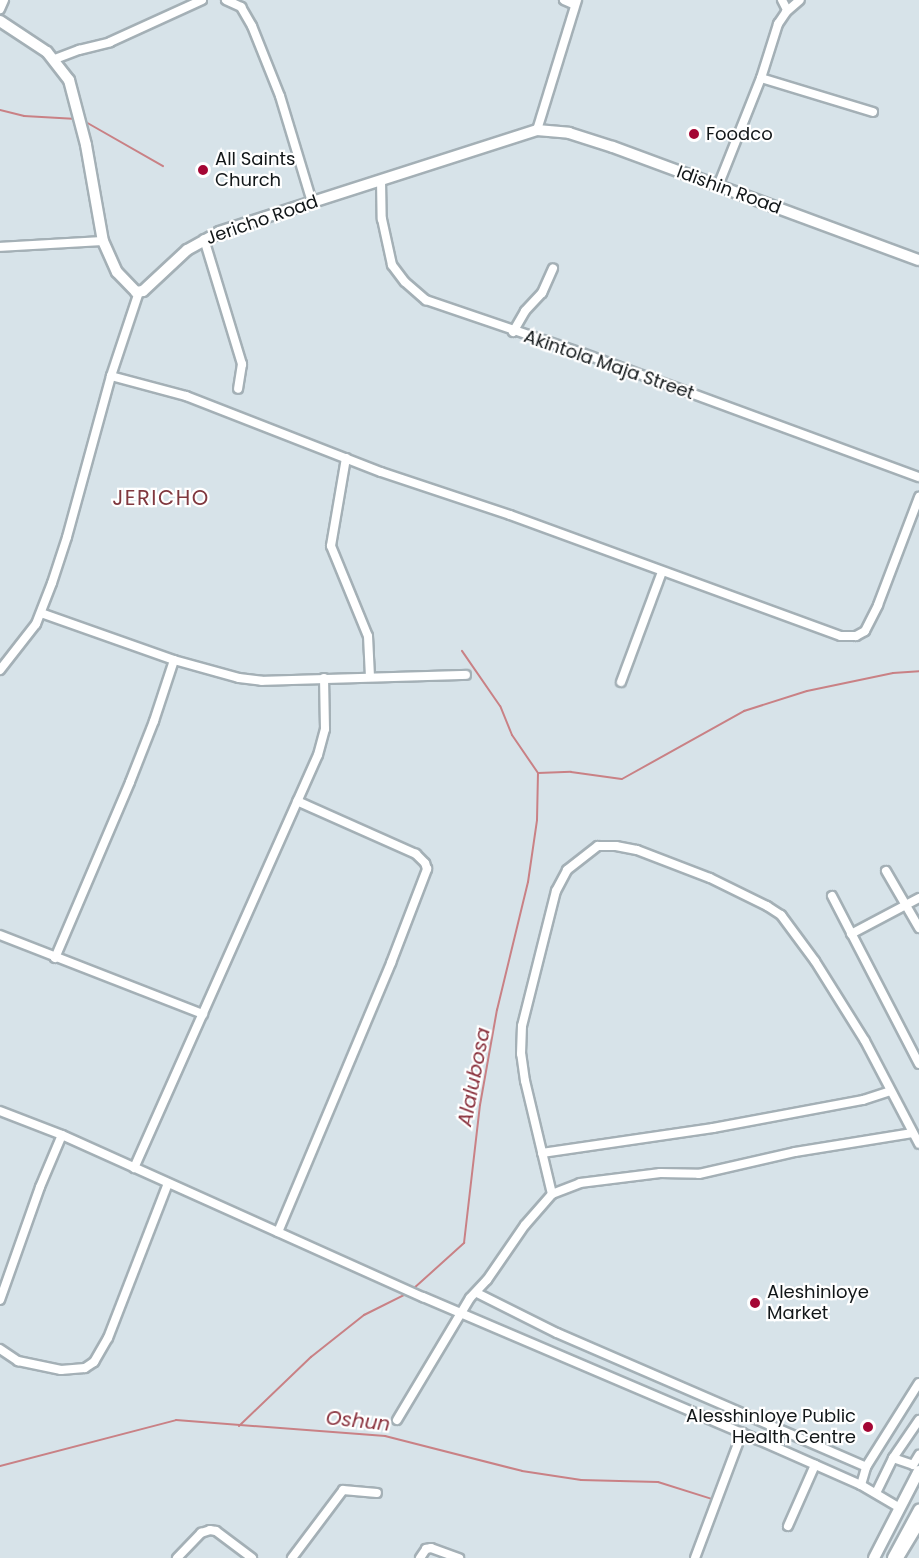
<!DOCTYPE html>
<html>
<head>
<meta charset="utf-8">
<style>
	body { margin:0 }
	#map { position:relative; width:919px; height:1558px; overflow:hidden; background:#d7e3e9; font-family:Poppins,sans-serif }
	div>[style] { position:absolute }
	.stream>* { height:2px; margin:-1px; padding:0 1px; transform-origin:1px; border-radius:1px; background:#c98185 }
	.roads { filter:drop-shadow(2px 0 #a4b0b6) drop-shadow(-2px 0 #a4b0b6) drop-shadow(0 2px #a4b0b6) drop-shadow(0 -2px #a4b0b6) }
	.street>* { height:8px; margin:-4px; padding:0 4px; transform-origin:4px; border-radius:4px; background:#fff }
	.secondary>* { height:10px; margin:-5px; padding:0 5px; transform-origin:5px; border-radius:5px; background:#fff }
	.dots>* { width:16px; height:16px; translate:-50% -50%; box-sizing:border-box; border:3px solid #fff; border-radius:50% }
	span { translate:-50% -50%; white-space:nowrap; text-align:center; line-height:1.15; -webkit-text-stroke:4.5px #fff; paint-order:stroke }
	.poi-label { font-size:18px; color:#121719 }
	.left { translate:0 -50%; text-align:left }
	.right { translate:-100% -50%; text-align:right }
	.street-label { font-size:18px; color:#121719 }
	.water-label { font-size:20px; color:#89313d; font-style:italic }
	.quarter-label { font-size:21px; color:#80383f; letter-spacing:1.5px }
</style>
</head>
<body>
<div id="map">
	<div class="stream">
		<div style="left:0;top:110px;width:25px;rotate:14deg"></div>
		<div style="left:24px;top:116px;width:53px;rotate:3.2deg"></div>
		<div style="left:84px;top:121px;width:91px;rotate:29.7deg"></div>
		<div style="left:538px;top:773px;width:33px;rotate:-2deg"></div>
		<div style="left:571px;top:772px;width:51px;rotate:7.8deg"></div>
		<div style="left:622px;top:779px;width:140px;rotate:-29.1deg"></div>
		<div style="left:744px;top:711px;width:66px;rotate:-17.6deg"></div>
		<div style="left:807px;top:691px;width:88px;rotate:-11.8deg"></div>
		<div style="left:893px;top:673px;width:26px;rotate:-4deg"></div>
		<div style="left:413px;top:1289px;width:69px;rotate:-42deg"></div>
		<div style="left:464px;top:1243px;width:139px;rotate:-83.4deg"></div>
		<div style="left:480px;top:1105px;width:97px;rotate:-79.9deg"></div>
		<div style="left:497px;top:1010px;width:132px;rotate:-76.4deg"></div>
		<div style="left:528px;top:882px;width:63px;rotate:-81.7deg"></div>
		<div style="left:537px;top:820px;width:47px;rotate:-88.8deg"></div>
		<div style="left:538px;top:773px;width:46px;rotate:-124.4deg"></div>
		<div style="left:512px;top:735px;width:31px;rotate:-112deg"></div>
		<div style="left:500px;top:706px;width:67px;rotate:-124.6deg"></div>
		<div style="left:239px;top:1426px;width:100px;rotate:-43.8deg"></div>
		<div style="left:311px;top:1357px;width:68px;rotate:-38.4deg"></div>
		<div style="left:364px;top:1315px;width:49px;rotate:-26.6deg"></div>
		<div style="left:0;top:1466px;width:182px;rotate:-14.6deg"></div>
		<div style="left:176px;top:1420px;width:210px;rotate:4.4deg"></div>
		<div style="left:385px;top:1436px;width:141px;rotate:14.3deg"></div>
		<div style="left:522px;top:1471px;width:60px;rotate:8.7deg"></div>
		<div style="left:581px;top:1480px;width:77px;rotate:1.5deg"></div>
		<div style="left:658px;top:1482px;width:57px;rotate:17.5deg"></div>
	</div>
	<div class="roads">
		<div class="street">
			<div style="left:226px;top:0;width:17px;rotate:25deg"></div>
			<div style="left:241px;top:7px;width:22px;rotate:60deg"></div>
			<div style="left:252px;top:26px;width:75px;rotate:68.2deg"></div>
			<div style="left:280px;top:96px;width:111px;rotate:73.2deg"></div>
			<div style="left:564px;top:0;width:12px;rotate:24deg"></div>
			<div style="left:782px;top:0;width:11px;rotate:63deg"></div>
			<div style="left:0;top:9px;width:10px;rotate:-66deg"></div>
			<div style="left:55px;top:59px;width:26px;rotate:-21deg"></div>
			<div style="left:79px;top:50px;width:32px;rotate:-14deg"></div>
			<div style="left:110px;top:42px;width:101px;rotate:-24.5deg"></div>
			<div style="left:761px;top:78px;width:117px;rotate:16.9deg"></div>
			<div style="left:537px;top:130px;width:136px;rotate:-72.9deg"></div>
			<div style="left:381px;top:180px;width:39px;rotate:89deg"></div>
			<div style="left:382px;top:219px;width:47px;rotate:77.7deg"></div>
			<div style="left:392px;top:265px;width:21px;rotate:53deg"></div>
			<div style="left:405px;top:282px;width:28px;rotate:41deg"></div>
			<div style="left:426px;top:300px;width:162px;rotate:18.8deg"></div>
			<div style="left:579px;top:352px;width:362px;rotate:20.2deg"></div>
			<div style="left:718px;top:186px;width:116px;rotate:-68.3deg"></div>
			<div style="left:761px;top:78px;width:57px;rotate:-72.5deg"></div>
			<div style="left:778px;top:24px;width:14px;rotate:-56deg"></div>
			<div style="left:786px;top:12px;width:18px;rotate:-41deg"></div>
			<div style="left:204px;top:239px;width:131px;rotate:73.1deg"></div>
			<div style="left:242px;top:364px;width:25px;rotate:99deg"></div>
			<div style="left:0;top:247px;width:103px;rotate:-3.3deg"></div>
			<div style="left:513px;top:332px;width:24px;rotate:-60deg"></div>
			<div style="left:525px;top:311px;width:25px;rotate:-47deg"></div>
			<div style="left:542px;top:293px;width:27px;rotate:-66deg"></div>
			<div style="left:111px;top:376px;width:78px;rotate:14.9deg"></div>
			<div style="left:186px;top:396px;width:209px;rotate:21.3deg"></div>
			<div style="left:381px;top:472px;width:136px;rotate:18.4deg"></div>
			<div style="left:510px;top:515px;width:352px;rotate:20.1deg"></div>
			<div style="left:841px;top:636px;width:15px"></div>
			<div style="left:856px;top:636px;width:10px;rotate:-29deg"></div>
			<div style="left:865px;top:631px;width:29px;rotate:-63deg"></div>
			<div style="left:878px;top:605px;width:116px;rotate:-69.2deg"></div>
			<div style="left:346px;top:458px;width:89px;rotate:99.7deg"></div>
			<div style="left:331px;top:546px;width:97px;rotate:67.7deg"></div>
			<div style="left:368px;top:636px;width:41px;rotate:87.2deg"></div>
			<div style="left:41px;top:613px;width:141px;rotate:19.5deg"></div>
			<div style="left:174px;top:660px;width:67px;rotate:15.5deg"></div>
			<div style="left:239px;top:678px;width:23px;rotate:7deg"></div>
			<div style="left:262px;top:681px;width:204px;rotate:-1.7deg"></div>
			<div style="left:0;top:670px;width:58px;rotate:-52deg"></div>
			<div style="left:36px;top:624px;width:44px;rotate:-68.7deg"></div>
			<div style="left:52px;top:583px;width:48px;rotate:-71.9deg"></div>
			<div style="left:67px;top:537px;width:167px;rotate:-74.7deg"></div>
			<div style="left:111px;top:376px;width:89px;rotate:-71.6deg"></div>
			<div style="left:621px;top:682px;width:117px;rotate:-69.6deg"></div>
			<div style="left:886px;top:871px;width:66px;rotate:59.9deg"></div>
			<div style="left:832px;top:896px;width:189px;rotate:62.6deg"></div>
			<div style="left:851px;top:934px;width:77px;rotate:-27.9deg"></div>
			<div style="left:0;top:935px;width:218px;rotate:21.3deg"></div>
			<div style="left:55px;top:958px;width:191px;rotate:-66.9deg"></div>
			<div style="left:130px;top:782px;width:66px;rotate:-68.5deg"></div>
			<div style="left:154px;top:721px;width:64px;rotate:-71.8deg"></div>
			<div style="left:0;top:1111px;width:66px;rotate:21.2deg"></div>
			<div style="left:62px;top:1135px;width:396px;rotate:24.2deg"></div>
			<div style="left:423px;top:1297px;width:365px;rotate:23.1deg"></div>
			<div style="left:759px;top:1440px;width:111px;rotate:23.8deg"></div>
			<div style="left:861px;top:1485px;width:45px;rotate:30.5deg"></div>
			<div style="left:542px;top:1153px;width:173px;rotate:-8.3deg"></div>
			<div style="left:713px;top:1128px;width:153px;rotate:-10.6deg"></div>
			<div style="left:863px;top:1100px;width:29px;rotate:-18deg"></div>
			<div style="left:134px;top:1168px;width:452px;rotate:-66deg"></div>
			<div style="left:318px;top:755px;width:27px;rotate:-75deg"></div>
			<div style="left:325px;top:729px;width:51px;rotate:-91.1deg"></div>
			<div style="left:552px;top:1194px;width:30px;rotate:-21deg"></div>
			<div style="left:580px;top:1183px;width:81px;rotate:-7.1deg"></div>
			<div style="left:660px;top:1173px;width:39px;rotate:1deg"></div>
			<div style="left:699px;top:1174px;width:98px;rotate:-12.9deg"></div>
			<div style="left:795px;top:1152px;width:119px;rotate:-9.2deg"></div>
			<div style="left:278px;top:1232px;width:292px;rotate:-67.2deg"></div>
			<div style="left:391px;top:963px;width:101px;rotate:-69deg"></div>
			<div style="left:427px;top:869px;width:6px;rotate:-108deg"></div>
			<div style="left:425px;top:863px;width:13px;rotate:-135deg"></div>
			<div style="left:416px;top:854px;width:130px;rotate:-156deg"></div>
			<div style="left:477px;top:1293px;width:89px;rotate:26.6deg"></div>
			<div style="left:557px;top:1333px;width:337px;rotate:23.4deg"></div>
			<div style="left:0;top:1300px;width:120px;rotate:-70.5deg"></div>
			<div style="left:40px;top:1187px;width:56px;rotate:-67.1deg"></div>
			<div style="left:0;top:1349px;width:22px;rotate:34deg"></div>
			<div style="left:18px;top:1361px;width:44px;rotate:11.8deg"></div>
			<div style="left:61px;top:1370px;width:24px;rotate:-5deg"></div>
			<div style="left:85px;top:1368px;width:11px;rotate:-34deg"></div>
			<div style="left:94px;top:1362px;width:28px;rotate:-60deg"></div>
			<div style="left:108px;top:1338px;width:166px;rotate:-68.8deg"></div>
			<div style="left:397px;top:1420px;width:142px;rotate:-59.1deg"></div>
			<div style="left:470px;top:1298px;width:25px;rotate:-47deg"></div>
			<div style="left:487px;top:1280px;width:67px;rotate:-55.4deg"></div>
			<div style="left:525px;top:1225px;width:41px;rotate:-48.9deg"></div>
			<div style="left:552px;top:1194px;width:116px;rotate:-103.4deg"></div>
			<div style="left:525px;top:1081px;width:27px;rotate:-98deg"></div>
			<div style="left:521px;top:1054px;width:28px;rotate:-88deg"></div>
			<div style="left:522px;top:1026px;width:139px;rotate:-75.9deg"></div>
			<div style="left:556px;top:891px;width:24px;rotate:-62deg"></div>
			<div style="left:567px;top:870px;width:39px;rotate:-38deg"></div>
			<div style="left:598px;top:846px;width:18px"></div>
			<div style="left:616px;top:846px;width:21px;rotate:11deg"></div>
			<div style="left:637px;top:850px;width:78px;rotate:21deg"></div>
			<div style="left:710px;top:878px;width:64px;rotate:26.2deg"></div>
			<div style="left:767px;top:906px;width:17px;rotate:33deg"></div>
			<div style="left:781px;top:915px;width:57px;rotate:53.5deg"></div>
			<div style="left:815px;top:961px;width:94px;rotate:58deg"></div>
			<div style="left:865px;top:1041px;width:116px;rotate:62.3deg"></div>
			<div style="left:893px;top:1458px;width:21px;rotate:19deg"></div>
			<div style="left:913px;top:1465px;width:12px;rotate:-59deg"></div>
			<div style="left:861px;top:1485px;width:19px;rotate:-74deg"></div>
			<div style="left:866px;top:1467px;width:99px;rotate:-57.8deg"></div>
			<div style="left:876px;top:1493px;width:39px;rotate:-64deg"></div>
			<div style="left:893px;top:1458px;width:46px;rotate:-55.6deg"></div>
			<div style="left:788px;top:1526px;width:67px;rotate:-66.1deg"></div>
			<div style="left:177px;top:1558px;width:35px;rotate:-46deg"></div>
			<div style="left:201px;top:1533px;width:9px;rotate:-18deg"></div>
			<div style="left:210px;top:1530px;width:6px;rotate:9deg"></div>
			<div style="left:216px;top:1531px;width:45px;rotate:36.9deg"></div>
			<div style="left:292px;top:1558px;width:85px;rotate:-53.1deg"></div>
			<div style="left:343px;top:1490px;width:34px;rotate:5deg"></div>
			<div style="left:420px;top:1558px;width:11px;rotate:-56deg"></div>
			<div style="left:426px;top:1549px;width:5px;rotate:-11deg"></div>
			<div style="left:431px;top:1548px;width:30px;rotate:20deg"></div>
			<div style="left:695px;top:1558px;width:134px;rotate:-69.4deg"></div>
			<div style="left:899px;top:1558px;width:39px;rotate:-59deg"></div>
		</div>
		<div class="secondary">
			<div style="left:0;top:21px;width:56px;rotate:33.4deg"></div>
			<div style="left:47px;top:52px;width:36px;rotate:52deg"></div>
			<div style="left:69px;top:80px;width:67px;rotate:75.3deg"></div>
			<div style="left:86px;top:145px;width:97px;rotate:80deg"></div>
			<div style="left:103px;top:241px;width:34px;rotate:66deg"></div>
			<div style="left:117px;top:272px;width:28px;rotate:46deg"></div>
			<div style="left:136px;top:292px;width:7px;rotate:-8deg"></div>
			<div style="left:143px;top:291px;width:60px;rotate:-43deg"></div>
			<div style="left:187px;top:250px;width:37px;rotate:-29deg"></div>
			<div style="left:219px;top:232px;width:334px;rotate:-17.8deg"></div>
			<div style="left:537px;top:130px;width:32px;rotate:5deg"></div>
			<div style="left:569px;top:133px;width:46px;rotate:17.7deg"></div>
			<div style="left:613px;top:147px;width:326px;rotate:20.3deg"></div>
			<div style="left:874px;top:1558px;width:98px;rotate:-62.7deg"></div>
			<div style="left:893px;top:1558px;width:55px;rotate:-61.6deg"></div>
		</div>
	</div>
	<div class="dots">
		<div style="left:694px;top:134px;background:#a40634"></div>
		<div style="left:203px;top:170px;background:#a40634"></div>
		<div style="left:755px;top:1303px;background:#a40634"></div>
		<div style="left:868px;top:1427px;background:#a40634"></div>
	</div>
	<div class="poi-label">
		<span class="left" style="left:706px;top:134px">Foodco</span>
		<span class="left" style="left:215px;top:170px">All Saints<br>Church</span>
		<span class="left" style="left:767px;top:1303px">Aleshinloye<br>Market</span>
		<span class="right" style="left:856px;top:1427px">Alesshinloye Public<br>Health Centre</span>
	</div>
	<div class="street-label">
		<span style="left:729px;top:190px;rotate:20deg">Idishin Road</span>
		<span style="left:262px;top:220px;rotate:-19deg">Jericho Road</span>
		<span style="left:609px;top:365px;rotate:19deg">Akintola Maja Street</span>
	</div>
	<div class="water-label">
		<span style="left:474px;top:1077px;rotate:-79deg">Alalubosa</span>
		<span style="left:358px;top:1421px;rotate:6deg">Oshun</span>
	</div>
	<div class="quarter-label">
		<span style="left:161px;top:498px">JERICHO</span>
	</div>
</div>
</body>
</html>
